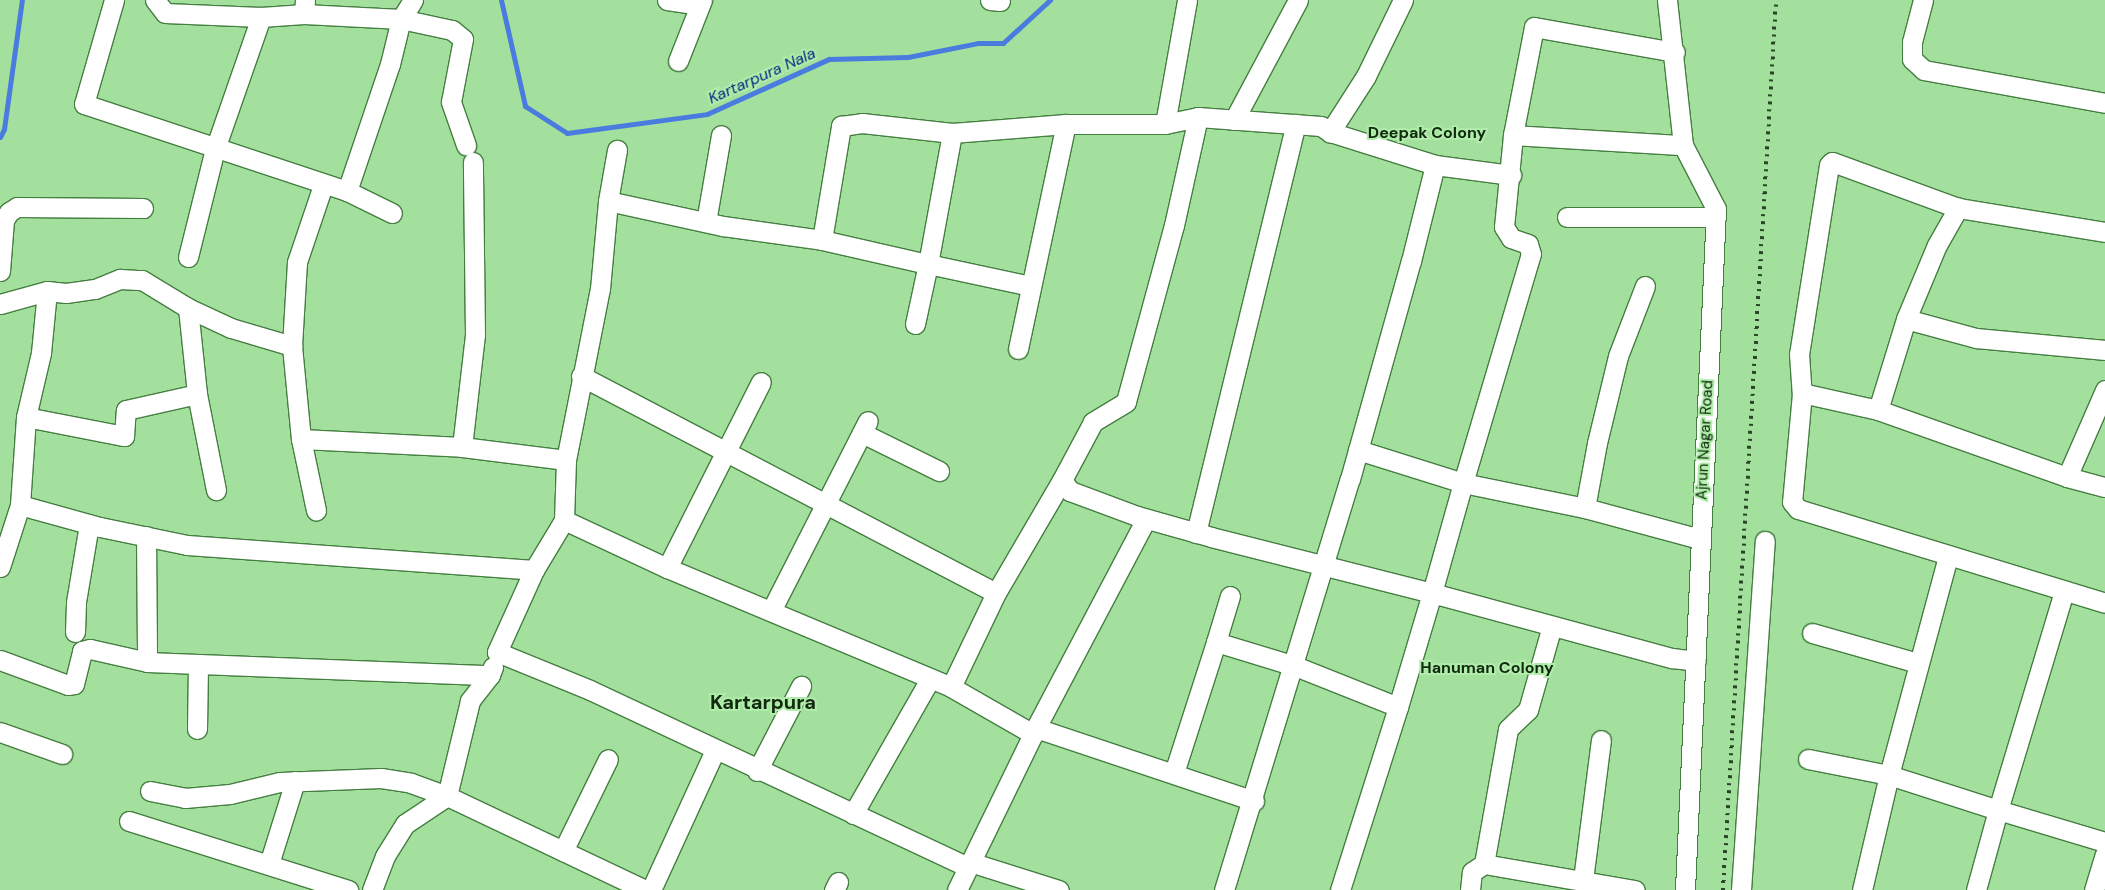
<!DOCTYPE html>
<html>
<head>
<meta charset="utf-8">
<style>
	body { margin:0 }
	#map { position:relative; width:2105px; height:890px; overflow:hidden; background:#a3e09e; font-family:"DM Sans",sans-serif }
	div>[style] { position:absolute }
	.stream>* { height:5px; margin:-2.5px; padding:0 2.5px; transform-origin:2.5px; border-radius:2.5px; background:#4a7cdf }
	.roads { filter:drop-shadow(1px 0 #457e41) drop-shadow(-1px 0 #457e41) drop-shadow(0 1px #457e41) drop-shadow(0 -1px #457e41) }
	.minor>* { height:19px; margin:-9.5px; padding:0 9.5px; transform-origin:9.5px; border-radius:9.5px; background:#fff }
	.rail>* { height:4px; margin-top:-2px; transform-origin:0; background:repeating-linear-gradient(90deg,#284626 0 2.5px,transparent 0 7.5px) }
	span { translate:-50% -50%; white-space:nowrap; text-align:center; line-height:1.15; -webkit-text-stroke:4px #b0edaa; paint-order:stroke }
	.street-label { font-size:15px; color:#11290f }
	.water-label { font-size:16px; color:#012880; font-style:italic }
	.neighbourhood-label { font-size:16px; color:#11290f; font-weight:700 }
	.district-label { font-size:20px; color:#11290f; font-weight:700 }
</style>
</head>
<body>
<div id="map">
	<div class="stream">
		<div style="left:501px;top:0;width:109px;rotate:77.2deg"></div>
		<div style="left:525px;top:106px;width:50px;rotate:32.7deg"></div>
		<div style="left:567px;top:133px;width:141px;rotate:-7.7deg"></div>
		<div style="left:707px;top:114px;width:134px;rotate:-24.3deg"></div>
		<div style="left:829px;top:59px;width:79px;rotate:-1.5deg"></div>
		<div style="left:908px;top:57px;width:71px;rotate:-11.3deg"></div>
		<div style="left:978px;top:43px;width:25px"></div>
		<div style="left:1003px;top:43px;width:64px;rotate:-42.5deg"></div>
		<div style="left:0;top:137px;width:9px;rotate:-63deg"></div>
		<div style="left:4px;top:129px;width:130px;rotate:-82.1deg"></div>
	</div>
	<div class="roads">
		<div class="minor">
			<div style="left:114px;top:0;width:108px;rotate:106.1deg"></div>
			<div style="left:84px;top:104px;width:277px;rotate:18.3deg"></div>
			<div style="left:347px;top:191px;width:50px;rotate:26.1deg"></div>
			<div style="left:155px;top:0;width:16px;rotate:52deg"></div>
			<div style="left:165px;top:13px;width:96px;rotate:2.4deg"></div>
			<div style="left:305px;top:0;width:14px;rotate:94deg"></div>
			<div style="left:304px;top:14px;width:97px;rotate:3deg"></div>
			<div style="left:401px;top:19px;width:46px;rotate:103.7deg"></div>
			<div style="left:390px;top:64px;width:134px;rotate:108.7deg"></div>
			<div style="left:413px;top:0;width:22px;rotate:122deg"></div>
			<div style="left:401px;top:19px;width:52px;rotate:12.2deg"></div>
			<div style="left:452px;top:30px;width:14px;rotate:39deg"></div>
			<div style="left:463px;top:39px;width:64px;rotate:100.8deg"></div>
			<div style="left:451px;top:102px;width:46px;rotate:70.8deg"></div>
			<div style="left:667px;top:0;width:19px;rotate:9deg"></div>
			<div style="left:990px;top:0;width:10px;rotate:6deg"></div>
			<div style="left:1403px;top:0;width:85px;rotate:116deg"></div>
			<div style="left:1366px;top:76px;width:67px;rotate:122.7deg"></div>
			<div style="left:1330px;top:132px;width:110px;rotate:17.4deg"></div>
			<div style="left:1435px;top:165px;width:77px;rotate:7.5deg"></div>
			<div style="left:1667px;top:0;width:146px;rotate:83.7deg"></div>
			<div style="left:1683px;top:145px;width:72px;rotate:62.7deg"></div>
			<div style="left:1716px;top:209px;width:682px;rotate:92.61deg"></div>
			<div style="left:1923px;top:0;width:43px;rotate:104.7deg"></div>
			<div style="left:1912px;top:42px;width:17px;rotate:90deg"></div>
			<div style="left:1912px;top:59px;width:16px;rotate:43deg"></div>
			<div style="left:1924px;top:70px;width:184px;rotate:10.3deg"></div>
			<div style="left:678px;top:61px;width:66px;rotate:-68.5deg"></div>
			<div style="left:1198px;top:117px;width:111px;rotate:102.5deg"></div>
			<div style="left:1174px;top:225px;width:183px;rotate:105.2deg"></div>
			<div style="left:1126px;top:402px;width:39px;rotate:149deg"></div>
			<div style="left:1093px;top:422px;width:66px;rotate:118.1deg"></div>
			<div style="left:1062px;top:480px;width:14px;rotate:54deg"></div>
			<div style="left:1070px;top:491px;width:72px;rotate:20.5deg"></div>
			<div style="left:1137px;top:516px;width:77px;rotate:15.8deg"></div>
			<div style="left:1211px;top:537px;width:228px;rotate:14.2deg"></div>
			<div style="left:1432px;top:593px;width:114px;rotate:-74.3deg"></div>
			<div style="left:1463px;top:483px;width:125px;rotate:11.6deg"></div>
			<div style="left:1585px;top:508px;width:119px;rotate:15.1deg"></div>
			<div style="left:1234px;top:120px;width:136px;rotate:-61.9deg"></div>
			<div style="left:1165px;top:124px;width:126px;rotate:-79.9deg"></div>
			<div style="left:1513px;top:135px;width:170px;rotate:3.4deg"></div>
			<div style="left:608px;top:201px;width:52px;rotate:-80deg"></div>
			<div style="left:1958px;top:208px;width:134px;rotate:-159.9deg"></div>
			<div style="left:1832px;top:162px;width:4px;rotate:135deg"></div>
			<div style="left:1829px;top:165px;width:191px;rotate:99deg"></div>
			<div style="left:1799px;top:354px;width:39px;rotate:86deg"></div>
			<div style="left:1802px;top:393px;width:109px;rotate:95.2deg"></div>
			<div style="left:1792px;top:502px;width:9px;rotate:49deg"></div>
			<div style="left:1798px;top:509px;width:321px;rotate:17deg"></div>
			<div style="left:1567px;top:217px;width:149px"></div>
			<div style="left:706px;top:222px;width:88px;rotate:-80.2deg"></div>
			<div style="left:822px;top:240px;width:116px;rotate:-80.5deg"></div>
			<div style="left:841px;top:126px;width:21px;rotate:-8deg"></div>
			<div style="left:862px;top:123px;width:91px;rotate:6.3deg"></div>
			<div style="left:188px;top:257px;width:111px;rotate:-76deg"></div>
			<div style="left:215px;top:149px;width:140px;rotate:-70.8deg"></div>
			<div style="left:261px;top:17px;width:43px;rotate:-4deg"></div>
			<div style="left:0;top:271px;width:51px;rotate:-85.5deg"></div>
			<div style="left:4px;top:220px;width:9px;rotate:-58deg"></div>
			<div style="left:9px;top:212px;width:9px;rotate:-32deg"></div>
			<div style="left:17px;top:207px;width:126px;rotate:0.5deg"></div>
			<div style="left:0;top:304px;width:49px;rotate:-15.5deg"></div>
			<div style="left:47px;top:291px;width:19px;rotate:6deg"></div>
			<div style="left:66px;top:293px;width:29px;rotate:-8deg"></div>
			<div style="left:95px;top:289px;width:27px;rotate:-22deg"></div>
			<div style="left:120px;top:279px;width:22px;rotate:3deg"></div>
			<div style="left:142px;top:280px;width:54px;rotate:31.3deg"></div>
			<div style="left:188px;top:308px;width:47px;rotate:24.9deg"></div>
			<div style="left:231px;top:328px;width:64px;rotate:16.4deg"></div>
			<div style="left:292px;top:346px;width:93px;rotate:84.5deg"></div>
			<div style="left:301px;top:439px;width:161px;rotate:2.8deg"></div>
			<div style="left:462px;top:447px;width:105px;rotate:7.1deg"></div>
			<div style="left:566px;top:460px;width:174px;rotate:-78.8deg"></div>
			<div style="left:600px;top:289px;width:88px;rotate:-84.8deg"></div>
			<div style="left:608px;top:201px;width:118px;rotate:12.3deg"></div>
			<div style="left:723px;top:226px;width:100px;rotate:8deg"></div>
			<div style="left:822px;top:240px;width:109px;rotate:12.8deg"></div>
			<div style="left:928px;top:264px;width:133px;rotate:-79.6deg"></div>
			<div style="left:952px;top:133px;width:114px;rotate:-4.5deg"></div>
			<div style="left:1066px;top:124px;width:99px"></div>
			<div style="left:1165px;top:124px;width:34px;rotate:-12deg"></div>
			<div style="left:1198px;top:117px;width:123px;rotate:4.2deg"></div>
			<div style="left:1321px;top:126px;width:11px;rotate:34deg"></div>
			<div style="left:188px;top:308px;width:86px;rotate:84deg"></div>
			<div style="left:197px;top:394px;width:98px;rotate:78.8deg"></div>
			<div style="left:1906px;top:319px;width:73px;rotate:15.2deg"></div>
			<div style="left:1976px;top:338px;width:130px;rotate:5.3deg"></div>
			<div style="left:915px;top:324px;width:61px;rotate:-77.8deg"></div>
			<div style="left:928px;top:264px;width:105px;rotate:12.1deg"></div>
			<div style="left:292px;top:346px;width:84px;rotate:-86.6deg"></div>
			<div style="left:297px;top:262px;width:81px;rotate:-71.3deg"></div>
			<div style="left:1018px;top:349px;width:230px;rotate:-78deg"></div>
			<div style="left:581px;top:376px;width:468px;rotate:27.6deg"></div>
			<div style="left:996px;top:593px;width:104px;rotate:115.6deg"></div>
			<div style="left:951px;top:687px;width:95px;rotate:29.8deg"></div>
			<div style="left:1802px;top:393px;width:78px;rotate:12.6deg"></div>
			<div style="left:1878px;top:410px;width:95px;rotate:-72.9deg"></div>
			<div style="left:1906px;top:319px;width:80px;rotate:-67.3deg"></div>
			<div style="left:1937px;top:245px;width:43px;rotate:-60.4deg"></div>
			<div style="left:1958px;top:208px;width:149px;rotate:9.3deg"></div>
			<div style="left:1878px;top:410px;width:201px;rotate:19.5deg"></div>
			<div style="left:2067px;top:477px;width:95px;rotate:-66.4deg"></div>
			<div style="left:26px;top:417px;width:100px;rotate:11deg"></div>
			<div style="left:124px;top:436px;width:26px;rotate:-86deg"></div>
			<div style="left:126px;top:410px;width:73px;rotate:-12.7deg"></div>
			<div style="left:862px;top:433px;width:86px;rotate:26.3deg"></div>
			<div style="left:301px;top:439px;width:73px;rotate:78.1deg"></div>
			<div style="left:462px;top:447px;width:113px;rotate:-83.4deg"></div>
			<div style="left:475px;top:335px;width:173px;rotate:-90.7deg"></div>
			<div style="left:1358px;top:450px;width:110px;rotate:17.4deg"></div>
			<div style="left:1463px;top:483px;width:239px;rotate:-73.5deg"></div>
			<div style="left:1531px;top:254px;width:10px;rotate:-107deg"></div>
			<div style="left:1528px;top:244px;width:18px;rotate:-161deg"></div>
			<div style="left:1511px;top:238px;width:13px;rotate:-122deg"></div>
			<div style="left:1504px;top:227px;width:92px;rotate:-84.4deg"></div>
			<div style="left:1513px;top:135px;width:110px;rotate:-79deg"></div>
			<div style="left:1534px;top:27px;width:143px;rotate:10.1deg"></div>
			<div style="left:566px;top:460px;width:60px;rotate:91.9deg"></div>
			<div style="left:564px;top:520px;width:114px;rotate:25deg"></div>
			<div style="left:667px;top:568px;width:308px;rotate:22.7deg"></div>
			<div style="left:2067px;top:477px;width:39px;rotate:15deg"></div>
			<div style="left:20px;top:505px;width:83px;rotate:15.4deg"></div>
			<div style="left:100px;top:527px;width:89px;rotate:11.7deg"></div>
			<div style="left:187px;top:545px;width:348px;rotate:4.1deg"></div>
			<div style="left:534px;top:570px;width:58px;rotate:-59deg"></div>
			<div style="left:1585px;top:508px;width:66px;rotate:-79.5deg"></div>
			<div style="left:1597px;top:443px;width:89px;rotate:-76.4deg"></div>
			<div style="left:1618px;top:356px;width:75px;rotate:-68.9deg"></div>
			<div style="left:1146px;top:519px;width:236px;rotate:117.8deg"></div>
			<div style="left:1036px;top:728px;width:230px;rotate:18.5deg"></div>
			<div style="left:1196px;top:533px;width:421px;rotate:-76.3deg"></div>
			<div style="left:146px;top:536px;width:126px;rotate:89.5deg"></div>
			<div style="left:0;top:567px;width:65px;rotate:-72.1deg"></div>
			<div style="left:20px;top:505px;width:88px;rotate:-86.1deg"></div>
			<div style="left:26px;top:417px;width:66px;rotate:-76.8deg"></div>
			<div style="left:41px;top:353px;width:62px;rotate:-84.5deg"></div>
			<div style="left:667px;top:568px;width:208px;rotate:-63.2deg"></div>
			<div style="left:534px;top:570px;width:90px;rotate:114.3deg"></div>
			<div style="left:497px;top:652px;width:100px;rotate:22.2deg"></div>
			<div style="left:590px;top:690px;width:417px;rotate:25.1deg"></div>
			<div style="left:996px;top:593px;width:131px;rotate:-59.7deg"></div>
			<div style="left:771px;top:611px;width:213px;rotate:-63deg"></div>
			<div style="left:75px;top:632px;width:30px;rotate:-88deg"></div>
			<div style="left:76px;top:602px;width:79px;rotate:-80.5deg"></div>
			<div style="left:1812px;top:633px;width:110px;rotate:15.8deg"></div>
			<div style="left:1216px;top:642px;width:48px;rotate:-73.1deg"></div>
			<div style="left:0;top:660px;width:72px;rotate:20.2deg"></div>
			<div style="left:68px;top:685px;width:6px;rotate:-9deg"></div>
			<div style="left:74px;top:684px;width:34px;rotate:-76deg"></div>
			<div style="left:82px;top:651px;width:8px;rotate:-14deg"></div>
			<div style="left:90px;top:649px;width:58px;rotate:12.8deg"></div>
			<div style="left:147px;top:662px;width:343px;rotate:2.2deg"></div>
			<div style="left:493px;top:667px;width:9px;rotate:111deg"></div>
			<div style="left:490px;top:675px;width:33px;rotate:128deg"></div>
			<div style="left:470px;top:701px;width:98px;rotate:103.6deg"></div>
			<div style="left:447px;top:796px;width:219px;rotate:25.4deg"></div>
			<div style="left:197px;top:729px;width:65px;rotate:-89.1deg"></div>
			<div style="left:0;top:732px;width:66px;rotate:19.5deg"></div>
			<div style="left:1808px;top:759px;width:83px;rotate:11.2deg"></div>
			<div style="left:1889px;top:775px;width:226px;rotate:-74.9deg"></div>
			<div style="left:757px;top:771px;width:96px;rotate:-62.6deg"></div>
			<div style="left:1174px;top:773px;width:138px;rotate:-72.2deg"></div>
			<div style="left:1216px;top:642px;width:83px;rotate:16.9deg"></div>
			<div style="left:1295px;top:666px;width:111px;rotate:21.7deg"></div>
			<div style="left:1398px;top:707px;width:119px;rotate:-73.4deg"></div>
			<div style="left:1432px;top:593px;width:249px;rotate:15.2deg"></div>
			<div style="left:1672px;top:658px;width:24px;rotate:7deg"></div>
			<div style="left:150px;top:791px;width:36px;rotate:11deg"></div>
			<div style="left:185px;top:798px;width:45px;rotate:-5.1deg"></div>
			<div style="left:230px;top:794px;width:51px;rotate:-13.5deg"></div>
			<div style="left:280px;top:782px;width:101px;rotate:-2.3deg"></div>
			<div style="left:381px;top:778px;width:30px;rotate:9deg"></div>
			<div style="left:411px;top:783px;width:38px;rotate:20deg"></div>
			<div style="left:853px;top:814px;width:155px;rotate:-60.3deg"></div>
			<div style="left:129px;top:821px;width:230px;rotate:17.5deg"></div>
			<div style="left:563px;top:851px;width:102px;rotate:-63.9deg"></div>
			<div style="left:970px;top:862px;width:93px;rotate:17.5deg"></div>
			<div style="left:269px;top:864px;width:87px;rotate:-72.6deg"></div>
			<div style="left:1484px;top:864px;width:153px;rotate:9.8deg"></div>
			<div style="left:1583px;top:880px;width:141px;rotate:-82.7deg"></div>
			<div style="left:372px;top:890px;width:36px;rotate:-69deg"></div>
			<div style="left:385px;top:856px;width:38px;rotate:-58deg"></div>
			<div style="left:405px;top:824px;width:50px;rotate:-33.7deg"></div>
			<div style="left:651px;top:890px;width:154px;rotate:-65.4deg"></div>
			<div style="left:834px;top:890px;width:9px;rotate:-63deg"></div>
			<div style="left:957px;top:890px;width:180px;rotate:-64deg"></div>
			<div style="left:1224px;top:890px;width:430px;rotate:-73deg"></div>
			<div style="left:1350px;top:479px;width:226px;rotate:-74.4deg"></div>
			<div style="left:1411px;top:261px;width:99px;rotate:-76deg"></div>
			<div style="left:1340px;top:890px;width:192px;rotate:-72.4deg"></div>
			<div style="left:1470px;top:890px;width:18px;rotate:-84deg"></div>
			<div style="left:1472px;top:872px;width:14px;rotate:-34deg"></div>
			<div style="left:1484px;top:864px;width:137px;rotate:-79.9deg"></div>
			<div style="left:1508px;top:729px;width:28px;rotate:-44deg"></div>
			<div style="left:1528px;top:710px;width:87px;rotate:-74.1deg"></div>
			<div style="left:1741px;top:890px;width:350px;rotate:-86.1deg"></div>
			<div style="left:1862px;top:890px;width:118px;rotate:-76.8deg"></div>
			<div style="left:1889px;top:775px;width:114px;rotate:17.8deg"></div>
			<div style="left:1998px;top:810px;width:229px;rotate:-73.2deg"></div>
			<div style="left:1976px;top:890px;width:83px;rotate:-74.6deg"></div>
			<div style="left:1998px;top:810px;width:112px;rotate:16.7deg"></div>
			<div style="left:2094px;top:890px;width:37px;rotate:-73deg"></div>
		</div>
	</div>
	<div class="rail">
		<div style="left:1723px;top:890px;width:892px;rotate:-86.59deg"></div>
	</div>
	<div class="street-label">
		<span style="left:1705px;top:440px;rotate:-87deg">Ajrun Nagar Road</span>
	</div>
	<div class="water-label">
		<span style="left:762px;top:76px;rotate:-24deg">Kartarpura Nala</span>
	</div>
	<div class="neighbourhood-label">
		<span style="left:1427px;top:133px">Deepak Colony</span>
		<span style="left:1487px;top:668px">Hanuman Colony</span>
	</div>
	<div class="district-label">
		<span style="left:763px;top:702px">Kartarpura</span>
	</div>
</div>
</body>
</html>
